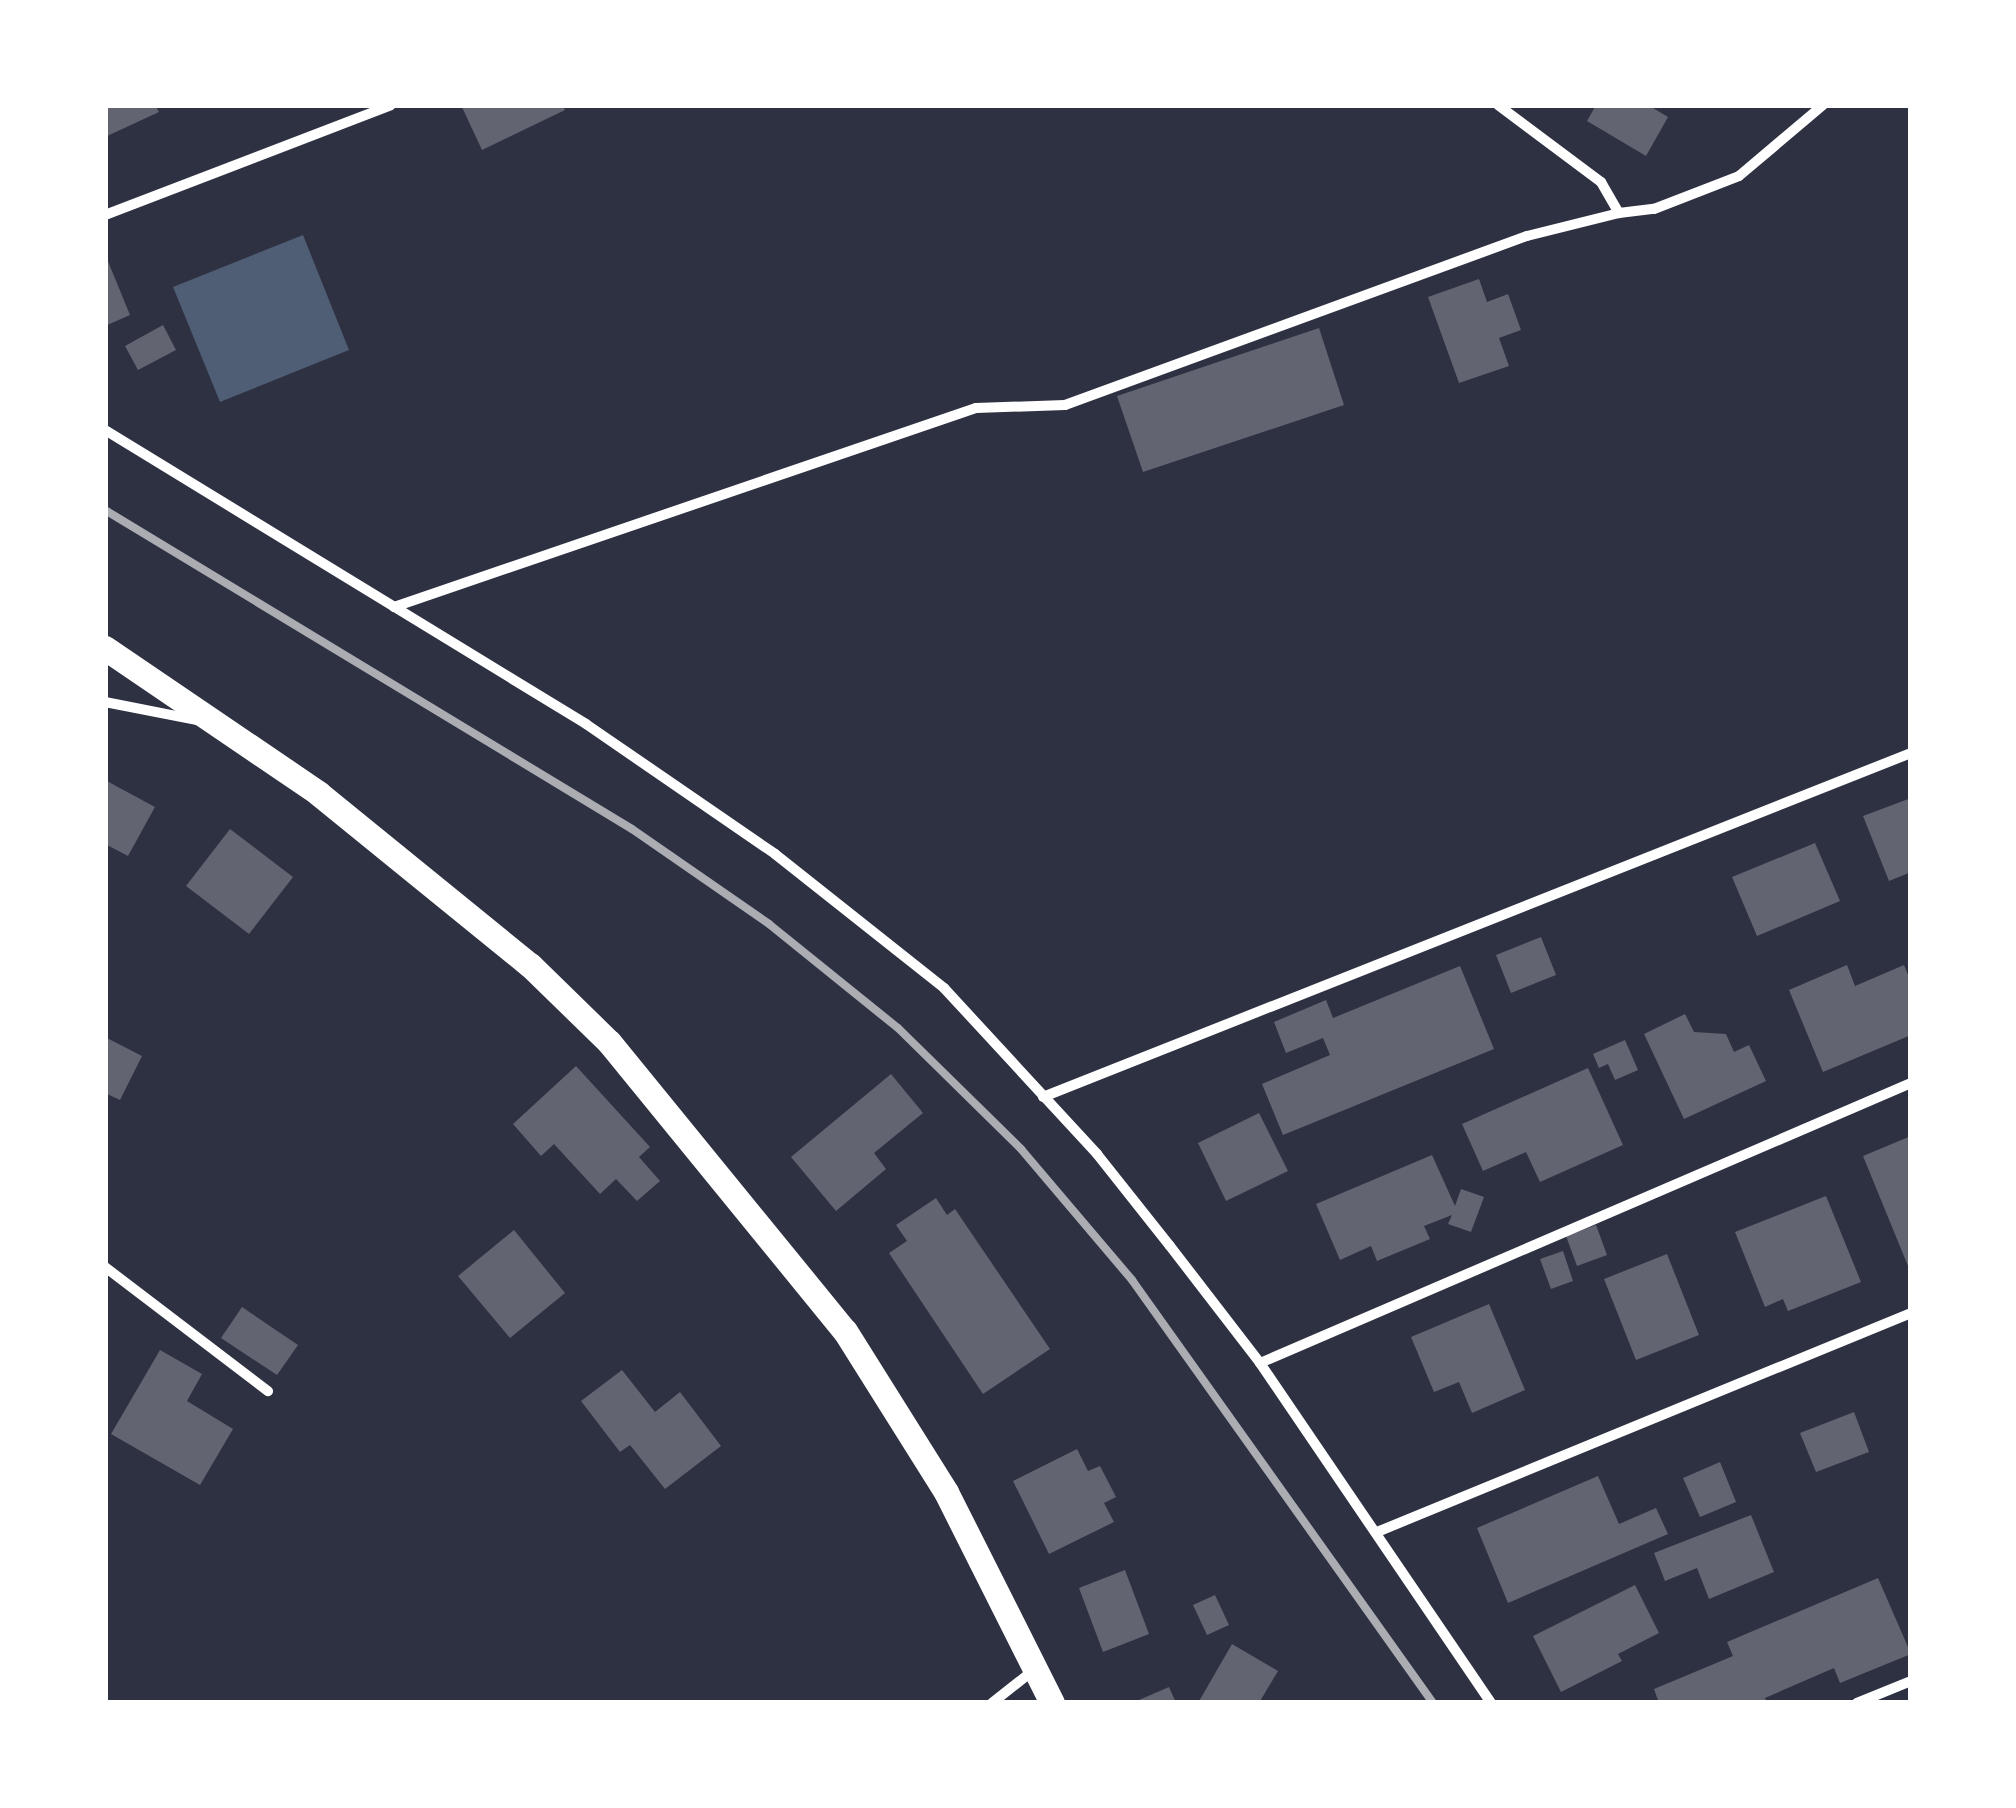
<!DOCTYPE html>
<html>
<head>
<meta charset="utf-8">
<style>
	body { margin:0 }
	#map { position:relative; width:2016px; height:1808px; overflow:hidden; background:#2d3142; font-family:Mulish,sans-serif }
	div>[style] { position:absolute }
	.water>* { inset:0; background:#4f5d75 }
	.building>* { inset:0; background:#626471 }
	.minor>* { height:10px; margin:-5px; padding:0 5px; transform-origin:5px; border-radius:5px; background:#fff }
	.primary>* { height:25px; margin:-12.5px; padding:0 12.5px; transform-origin:12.5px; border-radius:12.5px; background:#fff }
	.rail>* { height:8px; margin:-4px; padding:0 4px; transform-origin:4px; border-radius:4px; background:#abadb3 }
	span { translate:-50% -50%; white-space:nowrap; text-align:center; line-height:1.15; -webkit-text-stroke:10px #fff; paint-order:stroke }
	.frame { position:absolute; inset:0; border:108px solid #fff; pointer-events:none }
</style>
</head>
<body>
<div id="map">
	<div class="water">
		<div style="clip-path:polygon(303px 235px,349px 350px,220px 402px,173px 287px)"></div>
	</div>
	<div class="building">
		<div style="clip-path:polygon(105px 105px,155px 105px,159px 112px,105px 137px)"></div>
		<div style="clip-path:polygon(461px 105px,562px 105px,565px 110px,482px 150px)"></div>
		<div style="clip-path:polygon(1596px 105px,1648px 105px,1668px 117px,1646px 156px,1587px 121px)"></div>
		<div style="clip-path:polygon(105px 254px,130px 315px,105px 326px)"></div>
		<div style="clip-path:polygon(1479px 279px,1487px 302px,1508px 294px,1521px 330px,1499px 338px,1509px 366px,1459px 383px,1428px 297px)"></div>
		<div style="clip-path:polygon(163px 325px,176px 350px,138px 370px,125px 346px)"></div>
		<div style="clip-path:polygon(1319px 328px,1344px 405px,1143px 472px,1117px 396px)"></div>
		<div style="clip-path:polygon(105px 780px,155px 807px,128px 856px,105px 844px)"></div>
		<div style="clip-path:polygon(1911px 798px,1911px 872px,1889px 881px,1863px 816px)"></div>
		<div style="clip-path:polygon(230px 829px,293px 877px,249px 934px,186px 886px)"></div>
		<div style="clip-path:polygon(1815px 843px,1840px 901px,1757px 936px,1732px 877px)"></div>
		<div style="clip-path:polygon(1541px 937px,1556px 975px,1511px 993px,1496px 955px)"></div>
		<div style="clip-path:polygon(1847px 965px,1855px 986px,1904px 965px,1911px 982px,1911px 1035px,1823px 1072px,1789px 990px)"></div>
		<div style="clip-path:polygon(1460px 966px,1494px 1049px,1283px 1135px,1262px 1084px,1330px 1055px,1323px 1038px,1286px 1053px,1274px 1022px,1326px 1000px,1333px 1018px)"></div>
		<div style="clip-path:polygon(1685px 1014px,1694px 1032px,1726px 1034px,1734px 1052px,1749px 1045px,1766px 1081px,1684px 1119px,1644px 1034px)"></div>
		<div style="clip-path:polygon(105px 1037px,142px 1056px,120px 1100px,105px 1093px)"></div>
		<div style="clip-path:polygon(1625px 1040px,1638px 1070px,1615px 1080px,1608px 1064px,1599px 1068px,1593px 1054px)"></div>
		<div style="clip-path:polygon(576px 1066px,650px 1147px,639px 1157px,660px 1181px,637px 1201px,616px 1179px,600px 1194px,554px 1144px,541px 1156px,513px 1124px)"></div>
		<div style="clip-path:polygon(1588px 1068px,1623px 1145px,1540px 1182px,1526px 1152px,1483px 1171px,1462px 1124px)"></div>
		<div style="clip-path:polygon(891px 1074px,923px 1113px,874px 1153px,886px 1169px,836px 1211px,791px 1157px)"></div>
		<div style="clip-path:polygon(1259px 1113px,1288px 1171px,1226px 1201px,1198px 1143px)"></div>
		<div style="clip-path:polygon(1911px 1136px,1911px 1264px,1908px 1266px,1863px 1156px)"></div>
		<div style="clip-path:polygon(1432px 1155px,1455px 1206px,1461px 1189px,1484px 1197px,1471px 1232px,1448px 1224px,1452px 1215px,1424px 1226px,1430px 1239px,1377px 1261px,1371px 1246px,1340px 1260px,1316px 1204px)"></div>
		<div style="clip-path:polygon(1826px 1196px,1861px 1282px,1788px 1311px,1783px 1299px,1765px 1307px,1735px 1232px)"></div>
		<div style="clip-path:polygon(936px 1198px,947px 1215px,955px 1209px,1050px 1349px,983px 1394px,889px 1253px,907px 1241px,896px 1225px)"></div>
		<div style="clip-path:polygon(1596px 1225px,1607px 1255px,1577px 1266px,1566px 1236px)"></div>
		<div style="clip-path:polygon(514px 1230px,565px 1293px,510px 1338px,458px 1276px)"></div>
		<div style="clip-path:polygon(1563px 1251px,1573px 1281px,1551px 1289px,1540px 1259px)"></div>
		<div style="clip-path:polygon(1667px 1254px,1699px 1335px,1636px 1360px,1604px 1279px)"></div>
		<div style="clip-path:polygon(1489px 1304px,1525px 1390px,1472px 1413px,1459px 1382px,1434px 1392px,1411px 1337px)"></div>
		<div style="clip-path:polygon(242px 1307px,298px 1345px,277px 1375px,221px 1338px)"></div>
		<div style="clip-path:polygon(160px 1350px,202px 1374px,187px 1401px,233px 1429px,200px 1485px,111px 1434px)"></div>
		<div style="clip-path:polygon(622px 1370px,655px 1412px,680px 1392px,721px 1446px,665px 1489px,630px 1445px,620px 1452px,581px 1401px)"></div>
		<div style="clip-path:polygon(1854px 1412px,1869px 1452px,1816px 1472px,1800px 1433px)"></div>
		<div style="clip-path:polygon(1077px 1449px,1088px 1471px,1100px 1466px,1116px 1497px,1104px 1503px,1114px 1522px,1049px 1554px,1013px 1481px)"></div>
		<div style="clip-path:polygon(1720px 1462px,1736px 1502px,1700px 1517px,1683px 1478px)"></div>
		<div style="clip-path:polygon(1598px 1476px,1619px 1524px,1656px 1508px,1668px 1534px,1508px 1603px,1477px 1528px)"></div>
		<div style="clip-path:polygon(1751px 1515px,1774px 1572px,1709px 1599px,1697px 1568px,1665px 1581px,1654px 1553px)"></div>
		<div style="clip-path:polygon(1125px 1570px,1149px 1634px,1103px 1652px,1079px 1588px)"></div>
		<div style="clip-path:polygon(1878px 1578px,1911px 1654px,1840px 1683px,1834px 1668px,1765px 1698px,1767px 1703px,1659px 1703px,1654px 1689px,1733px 1656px,1727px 1642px)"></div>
		<div style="clip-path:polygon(1635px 1585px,1659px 1633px,1618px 1654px,1622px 1661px,1561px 1692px,1533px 1636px)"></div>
		<div style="clip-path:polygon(1215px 1595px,1229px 1625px,1207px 1635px,1193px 1605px)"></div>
		<div style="clip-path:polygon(1232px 1644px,1278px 1671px,1259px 1703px,1198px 1703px)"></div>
		<div style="clip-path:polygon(1169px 1687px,1176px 1703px,1132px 1703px)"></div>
	</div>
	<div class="minor">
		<div style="left:1498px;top:105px;width:129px;rotate:36.8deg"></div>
		<div style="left:1601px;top:182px;width:36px;rotate:60deg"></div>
		<div style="left:1619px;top:213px;width:35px;rotate:-7deg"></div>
		<div style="left:1654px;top:209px;width:91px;rotate:-21.2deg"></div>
		<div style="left:1739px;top:176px;width:110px;rotate:-40.2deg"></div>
		<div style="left:105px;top:215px;width:306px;rotate:-21deg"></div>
		<div style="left:105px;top:430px;width:564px;rotate:31.43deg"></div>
		<div style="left:586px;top:724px;width:229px;rotate:34.5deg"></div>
		<div style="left:775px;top:854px;width:216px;rotate:38.4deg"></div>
		<div style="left:944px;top:988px;width:226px;rotate:47.3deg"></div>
		<div style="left:1097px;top:1154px;width:117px;rotate:51.6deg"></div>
		<div style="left:1170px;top:1246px;width:148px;rotate:52.4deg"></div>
		<div style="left:1260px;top:1363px;width:411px;rotate:55.8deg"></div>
		<div style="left:394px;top:607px;width:615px;rotate:-18.88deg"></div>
		<div style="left:976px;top:408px;width:89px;rotate:-1.9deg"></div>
		<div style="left:1065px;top:405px;width:492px;rotate:-20.1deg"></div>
		<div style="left:1527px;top:236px;width:95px;rotate:-14deg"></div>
		<div style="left:105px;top:702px;width:94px;rotate:11.1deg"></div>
		<div style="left:1043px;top:1097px;width:934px;rotate:-21.62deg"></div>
		<div style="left:105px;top:1267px;width:205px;rotate:37.3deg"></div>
		<div style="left:1260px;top:1363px;width:709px;rotate:-23.27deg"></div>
		<div style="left:1377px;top:1532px;width:577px;rotate:-22.3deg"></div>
		<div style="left:992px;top:1703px;width:55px;rotate:-38.3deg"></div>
		<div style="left:1857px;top:1703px;width:58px;rotate:-22.2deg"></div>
	</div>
	<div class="primary">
		<div style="left:105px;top:648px;width:258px;rotate:34.2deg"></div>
		<div style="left:318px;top:793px;width:273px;rotate:39.1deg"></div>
		<div style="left:530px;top:965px;width:110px;rotate:44.3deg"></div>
		<div style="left:609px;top:1042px;width:373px;rotate:50.8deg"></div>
		<div style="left:845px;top:1331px;width:190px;rotate:57.9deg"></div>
		<div style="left:946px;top:1492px;width:236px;rotate:63.3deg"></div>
	</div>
	<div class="rail">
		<div style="left:105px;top:510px;width:616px;rotate:31.19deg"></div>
		<div style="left:632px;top:829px;width:167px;rotate:34.7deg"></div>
		<div style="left:769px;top:924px;width:166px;rotate:38.9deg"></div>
		<div style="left:898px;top:1028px;width:173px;rotate:44.5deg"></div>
		<div style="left:1021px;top:1149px;width:172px;rotate:49.7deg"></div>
		<div style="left:1132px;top:1280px;width:519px;rotate:54.56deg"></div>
	</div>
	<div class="frame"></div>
</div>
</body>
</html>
